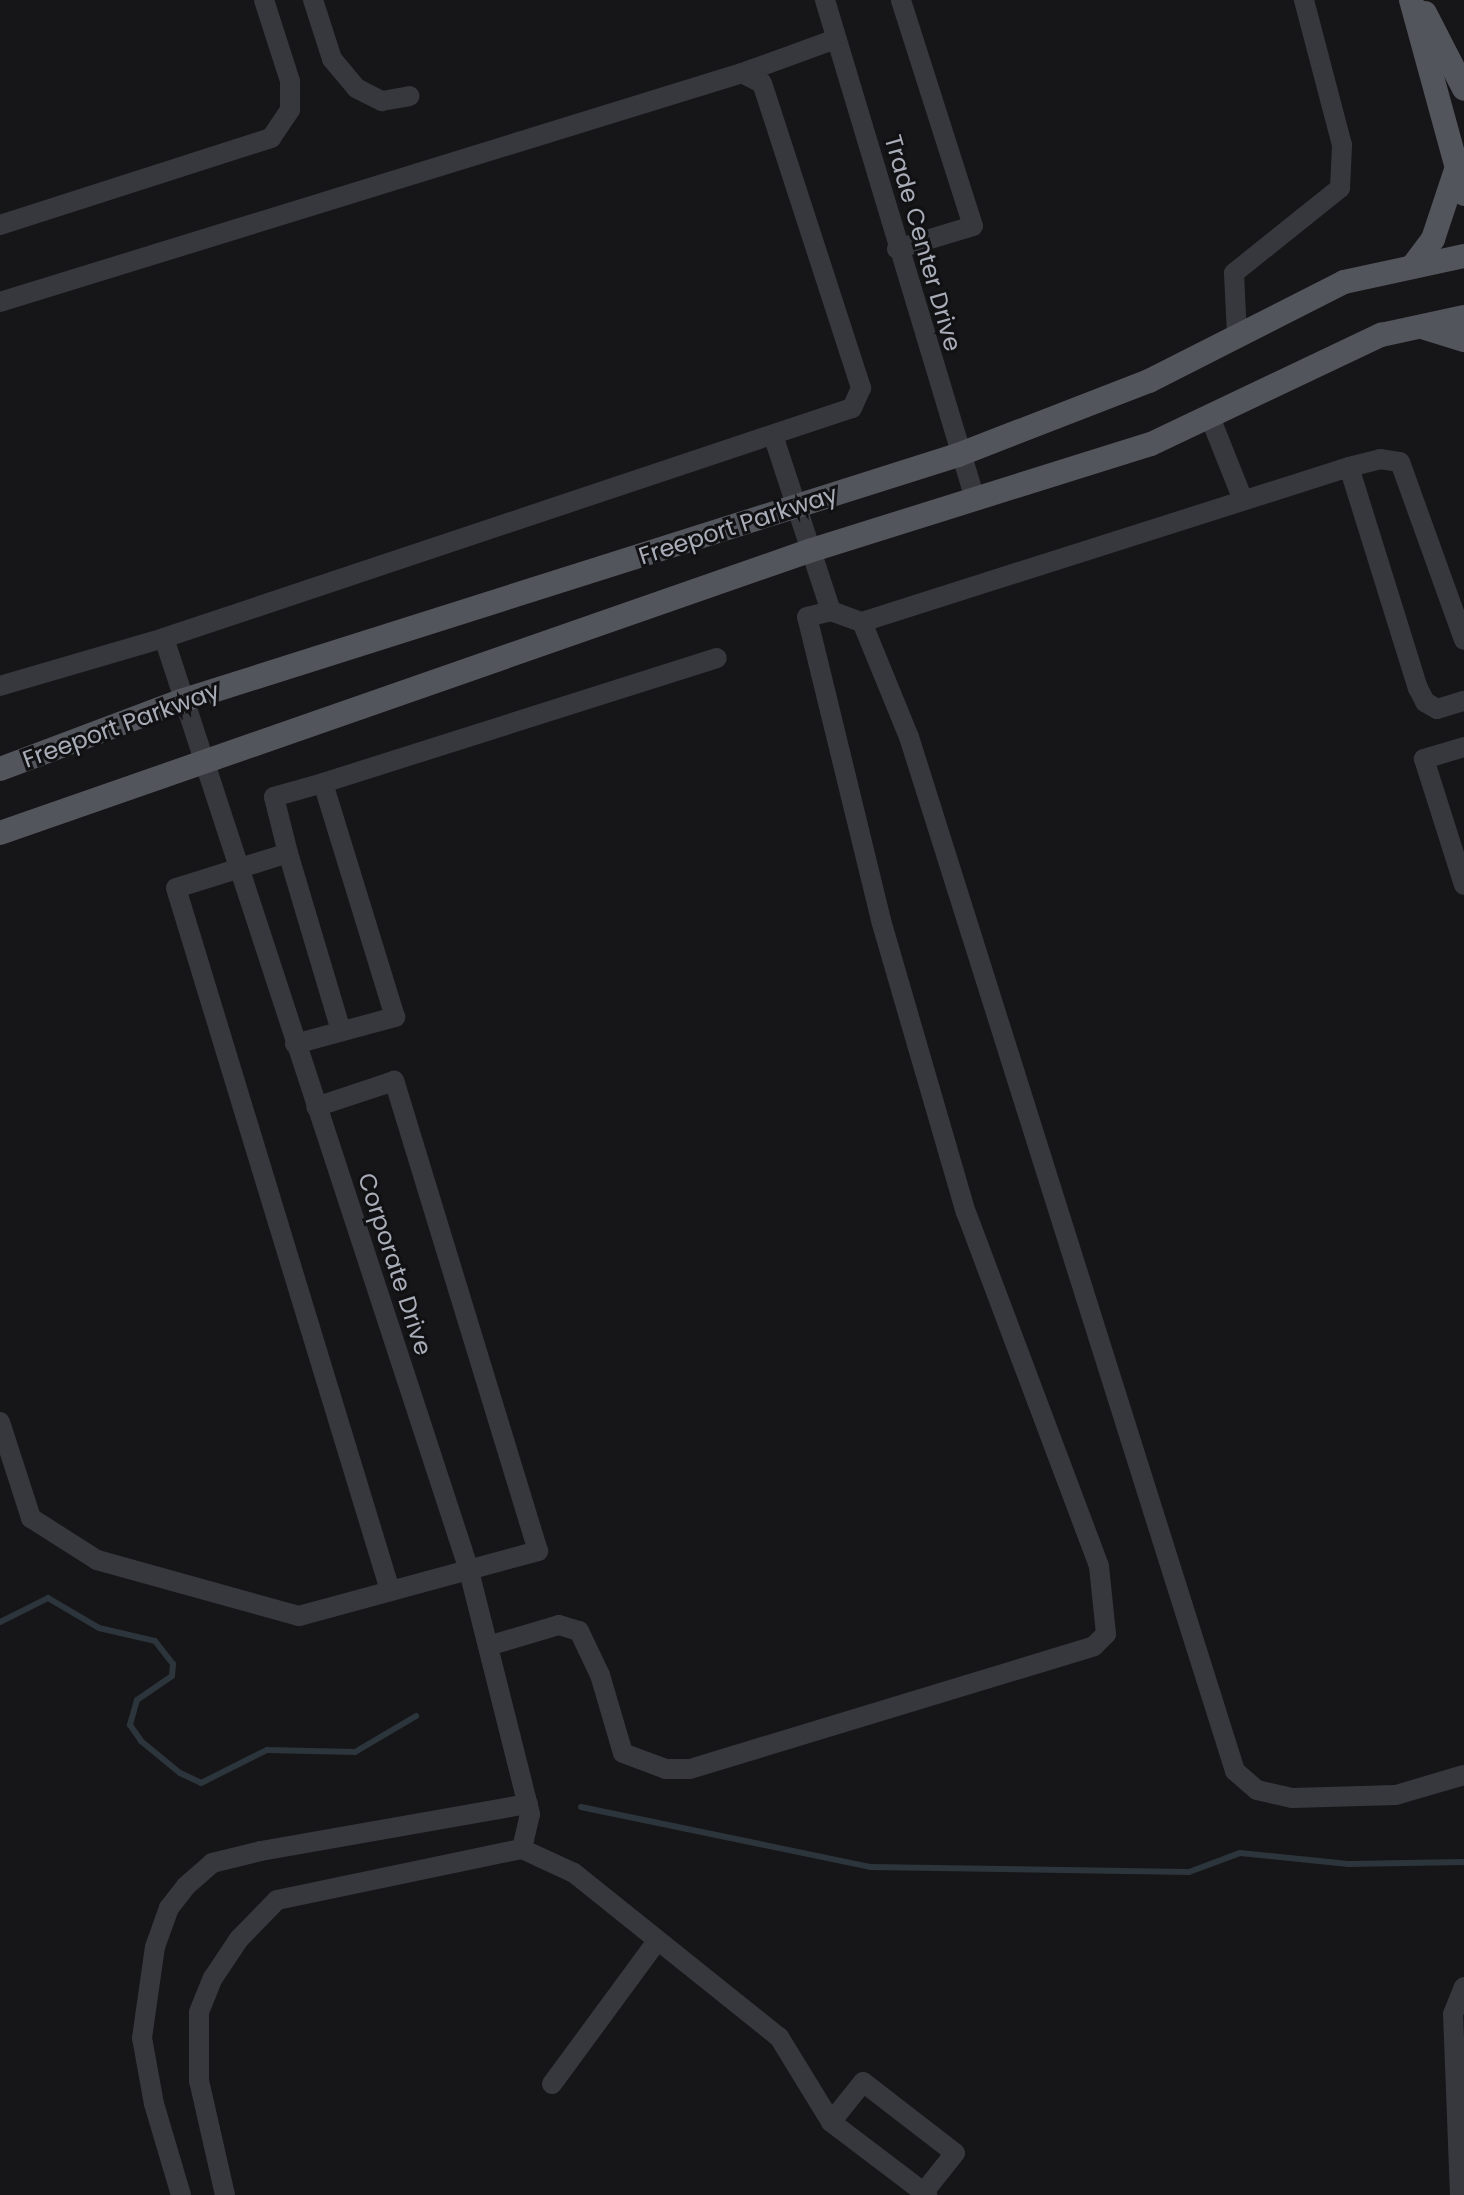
<!DOCTYPE html>
<html>
<head>
<meta charset="utf-8">
<style>
	body { margin:0 }
	#map { position:relative; width:1464px; height:2195px; overflow:hidden; background:#161618; font-family:Poppins,sans-serif }
	div>[style] { position:absolute }
	.stream>* { height:6px; margin:-3px; padding:0 3px; transform-origin:3px; border-radius:3px; background:#2c353c }
	.minor>* { height:20px; margin:-10px; padding:0 10px; transform-origin:10px; border-radius:10px; background:#37383d }
	.major>* { height:24px; margin:-12px; padding:0 12px; transform-origin:12px; border-radius:12px; background:#53555c }
	span { translate:-50% -50%; white-space:nowrap; text-align:center; line-height:1.15; -webkit-text-stroke:6px #111113; paint-order:stroke }
	.street-label { font-size:24px; color:#a8adb8 }
</style>
</head>
<body>
<div id="map">
	<div class="stream">
		<div style="left:0;top:1622px;width:54px;rotate:-26.6deg"></div>
		<div style="left:48px;top:1598px;width:59px;rotate:30.5deg"></div>
		<div style="left:99px;top:1628px;width:57px;rotate:13.1deg"></div>
		<div style="left:155px;top:1641px;width:29px;rotate:52deg"></div>
		<div style="left:173px;top:1664px;width:12px;rotate:95deg"></div>
		<div style="left:172px;top:1676px;width:42px;rotate:145.6deg"></div>
		<div style="left:137px;top:1700px;width:26px;rotate:106deg"></div>
		<div style="left:130px;top:1725px;width:19px;rotate:55deg"></div>
		<div style="left:141px;top:1741px;width:50px;rotate:39.4deg"></div>
		<div style="left:180px;top:1773px;width:23px;rotate:25deg"></div>
		<div style="left:201px;top:1783px;width:74px;rotate:-26.6deg"></div>
		<div style="left:267px;top:1750px;width:88px;rotate:1.3deg"></div>
		<div style="left:355px;top:1752px;width:71px;rotate:-30.5deg"></div>
		<div style="left:581px;top:1807px;width:295px;rotate:11.7deg"></div>
		<div style="left:870px;top:1867px;width:319px;rotate:0.9deg"></div>
		<div style="left:1189px;top:1872px;width:54px;rotate:-20.4deg"></div>
		<div style="left:1240px;top:1853px;width:109px;rotate:5.8deg"></div>
		<div style="left:1348px;top:1864px;width:116px;rotate:-1deg"></div>
	</div>
	<div class="minor">
		<div style="left:313px;top:0;width:62px;rotate:72.1deg"></div>
		<div style="left:332px;top:59px;width:38px;rotate:50deg"></div>
		<div style="left:356px;top:88px;width:29px;rotate:27deg"></div>
		<div style="left:382px;top:101px;width:28px;rotate:-10deg"></div>
		<div style="left:825px;top:0;width:521px;rotate:73.27deg"></div>
		<div style="left:742px;top:73px;width:100px;rotate:-19.9deg"></div>
		<div style="left:0;top:225px;width:285px;rotate:-17.8deg"></div>
		<div style="left:271px;top:138px;width:34px;rotate:-56deg"></div>
		<div style="left:290px;top:110px;width:29px;rotate:-90deg"></div>
		<div style="left:290px;top:81px;width:85px;rotate:-107.8deg"></div>
		<div style="left:897px;top:249px;width:79px;rotate:-16.8deg"></div>
		<div style="left:973px;top:226px;width:237px;rotate:-107.7deg"></div>
		<div style="left:0;top:302px;width:777px;rotate:-17.15deg"></div>
		<div style="left:742px;top:73px;width:22px;rotate:27deg"></div>
		<div style="left:762px;top:83px;width:321px;rotate:72deg"></div>
		<div style="left:861px;top:388px;width:22px;rotate:114deg"></div>
		<div style="left:852px;top:408px;width:725px;rotate:161.52deg"></div>
		<div style="left:164px;top:638px;width:171px;rotate:163.7deg"></div>
		<div style="left:1237px;top:335px;width:62px;rotate:-92.8deg"></div>
		<div style="left:1234px;top:273px;width:136px;rotate:-38.7deg"></div>
		<div style="left:1340px;top:188px;width:43px;rotate:-87.3deg"></div>
		<div style="left:1342px;top:145px;width:150px;rotate:-104.7deg"></div>
		<div style="left:1210px;top:417px;width:89px;rotate:68.3deg"></div>
		<div style="left:773px;top:435px;width:185px;rotate:71.8deg"></div>
		<div style="left:1349px;top:467px;width:32px;rotate:-14deg"></div>
		<div style="left:1380px;top:459px;width:20px;rotate:9deg"></div>
		<div style="left:1400px;top:462px;width:189px;rotate:70.2deg"></div>
		<div style="left:862px;top:622px;width:511px;rotate:-17.65deg"></div>
		<div style="left:1349px;top:467px;width:232px;rotate:72.7deg"></div>
		<div style="left:1418px;top:688px;width:16px;rotate:63deg"></div>
		<div style="left:1425px;top:702px;width:14px;rotate:30deg"></div>
		<div style="left:1437px;top:709px;width:28px;rotate:-17deg"></div>
		<div style="left:164px;top:638px;width:977px;rotate:71.88deg"></div>
		<div style="left:468px;top:1567px;width:255px;rotate:75.9deg"></div>
		<div style="left:530px;top:1814px;width:36px;rotate:103deg"></div>
		<div style="left:1464px;top:747px;width:42px;rotate:163.3deg"></div>
		<div style="left:1424px;top:759px;width:132px;rotate:72.4deg"></div>
		<div style="left:323px;top:783px;width:413px;rotate:-17.6deg"></div>
		<div style="left:288px;top:853px;width:186px;rotate:73.4deg"></div>
		<div style="left:295px;top:1044px;width:104px;rotate:-15.1deg"></div>
		<div style="left:395px;top:1017px;width:245px;rotate:-107.1deg"></div>
		<div style="left:323px;top:783px;width:51px;rotate:164.1deg"></div>
		<div style="left:274px;top:797px;width:58px;rotate:76deg"></div>
		<div style="left:288px;top:853px;width:117px;rotate:162.6deg"></div>
		<div style="left:176px;top:888px;width:734px;rotate:73.05deg"></div>
		<div style="left:0;top:1422px;width:101px;rotate:72.1deg"></div>
		<div style="left:31px;top:1518px;width:78px;rotate:32.5deg"></div>
		<div style="left:97px;top:1560px;width:210px;rotate:15.5deg"></div>
		<div style="left:299px;top:1616px;width:248px;rotate:-15.2deg"></div>
		<div style="left:538px;top:1551px;width:492px;rotate:-107deg"></div>
		<div style="left:394px;top:1081px;width:82px;rotate:161.6deg"></div>
		<div style="left:488px;top:1646px;width:74px;rotate:-16.5deg"></div>
		<div style="left:559px;top:1625px;width:21px;rotate:17deg"></div>
		<div style="left:579px;top:1631px;width:49px;rotate:64.5deg"></div>
		<div style="left:600px;top:1675px;width:81px;rotate:73.6deg"></div>
		<div style="left:623px;top:1753px;width:46px;rotate:20.4deg"></div>
		<div style="left:666px;top:1769px;width:24px"></div>
		<div style="left:690px;top:1769px;width:422px;rotate:-16.9deg"></div>
		<div style="left:1094px;top:1646px;width:17px;rotate:-45deg"></div>
		<div style="left:1106px;top:1634px;width:68px;rotate:-95.9deg"></div>
		<div style="left:1099px;top:1566px;width:377px;rotate:-110.6deg"></div>
		<div style="left:966px;top:1213px;width:305px;rotate:-106.2deg"></div>
		<div style="left:881px;top:920px;width:312px;rotate:-103.7deg"></div>
		<div style="left:807px;top:617px;width:25px;rotate:-14deg"></div>
		<div style="left:831px;top:611px;width:33px;rotate:20deg"></div>
		<div style="left:862px;top:622px;width:124px;rotate:67.8deg"></div>
		<div style="left:909px;top:737px;width:1084px;rotate:72.5deg"></div>
		<div style="left:1235px;top:1771px;width:29px;rotate:41deg"></div>
		<div style="left:1257px;top:1790px;width:36px;rotate:13deg"></div>
		<div style="left:1292px;top:1798px;width:104px;rotate:-1.7deg"></div>
		<div style="left:1396px;top:1795px;width:71px;rotate:-16.4deg"></div>
		<div style="left:552px;top:2084px;width:177px;rotate:-53.7deg"></div>
		<div style="left:831px;top:2122px;width:51px;rotate:-51.3deg"></div>
		<div style="left:863px;top:2082px;width:116px;rotate:37.7deg"></div>
		<div style="left:955px;top:2153px;width:50px;rotate:128.5deg"></div>
		<div style="left:181px;top:2195px;width:95px;rotate:-106.5deg"></div>
		<div style="left:154px;top:2104px;width:67px;rotate:-100.3deg"></div>
		<div style="left:142px;top:2038px;width:92px;rotate:-81.9deg"></div>
		<div style="left:155px;top:1947px;width:41px;rotate:-70.3deg"></div>
		<div style="left:169px;top:1908px;width:28px;rotate:-52deg"></div>
		<div style="left:186px;top:1886px;width:35px;rotate:-41deg"></div>
		<div style="left:212px;top:1863px;width:50px;rotate:-13.8deg"></div>
		<div style="left:261px;top:1851px;width:271px;rotate:-10deg"></div>
		<div style="left:225px;top:2195px;width:117px;rotate:-102.8deg"></div>
		<div style="left:199px;top:2081px;width:69px;rotate:-90deg"></div>
		<div style="left:199px;top:2012px;width:37px;rotate:-68deg"></div>
		<div style="left:213px;top:1978px;width:47px;rotate:-56.3deg"></div>
		<div style="left:239px;top:1939px;width:54px;rotate:-45.7deg"></div>
		<div style="left:277px;top:1900px;width:250px;rotate:-11.8deg"></div>
		<div style="left:522px;top:1849px;width:57px;rotate:24.8deg"></div>
		<div style="left:574px;top:1873px;width:263px;rotate:38.7deg"></div>
		<div style="left:779px;top:2037px;width:100px;rotate:58.5deg"></div>
		<div style="left:831px;top:2122px;width:121px;rotate:37.2deg"></div>
		<div style="left:1460px;top:2195px;width:181px;rotate:-92.2deg"></div>
		<div style="left:1453px;top:2014px;width:29px;rotate:-68deg"></div>
	</div>
	<div class="major">
		<div style="left:1411px;top:0;width:201px;rotate:74.7deg"></div>
		<div style="left:1425px;top:13px;width:85px;rotate:62.8deg"></div>
		<div style="left:1412px;top:267px;width:35px;rotate:-53deg"></div>
		<div style="left:1433px;top:239px;width:73px;rotate:-71.6deg"></div>
		<div style="left:1422px;top:327px;width:44px;rotate:17.2deg"></div>
		<div style="left:0;top:769px;width:193px;rotate:-20.6deg"></div>
		<div style="left:181px;top:701px;width:815px;rotate:-17.57deg"></div>
		<div style="left:958px;top:455px;width:205px;rotate:-21.2deg"></div>
		<div style="left:1149px;top:381px;width:219px;rotate:-26.9deg"></div>
		<div style="left:1344px;top:282px;width:123px;rotate:-12.2deg"></div>
		<div style="left:0;top:833px;width:857px;rotate:-19.22deg"></div>
		<div style="left:809px;top:551px;width:358px;rotate:-17.4deg"></div>
		<div style="left:1151px;top:444px;width:255px;rotate:-25.4deg"></div>
		<div style="left:1381px;top:335px;width:85px;rotate:-12.2deg"></div>
	</div>
	<div class="street-label">
		<span style="left:923px;top:243px;rotate:74deg">Trade Center Drive</span>
		<span style="left:738px;top:525px;rotate:-18deg">Freeport Parkway</span>
		<span style="left:121px;top:725px;rotate:-20deg">Freeport Parkway</span>
		<span style="left:395px;top:1264px;rotate:72deg">Corporate Drive</span>
	</div>
</div>
</body>
</html>
